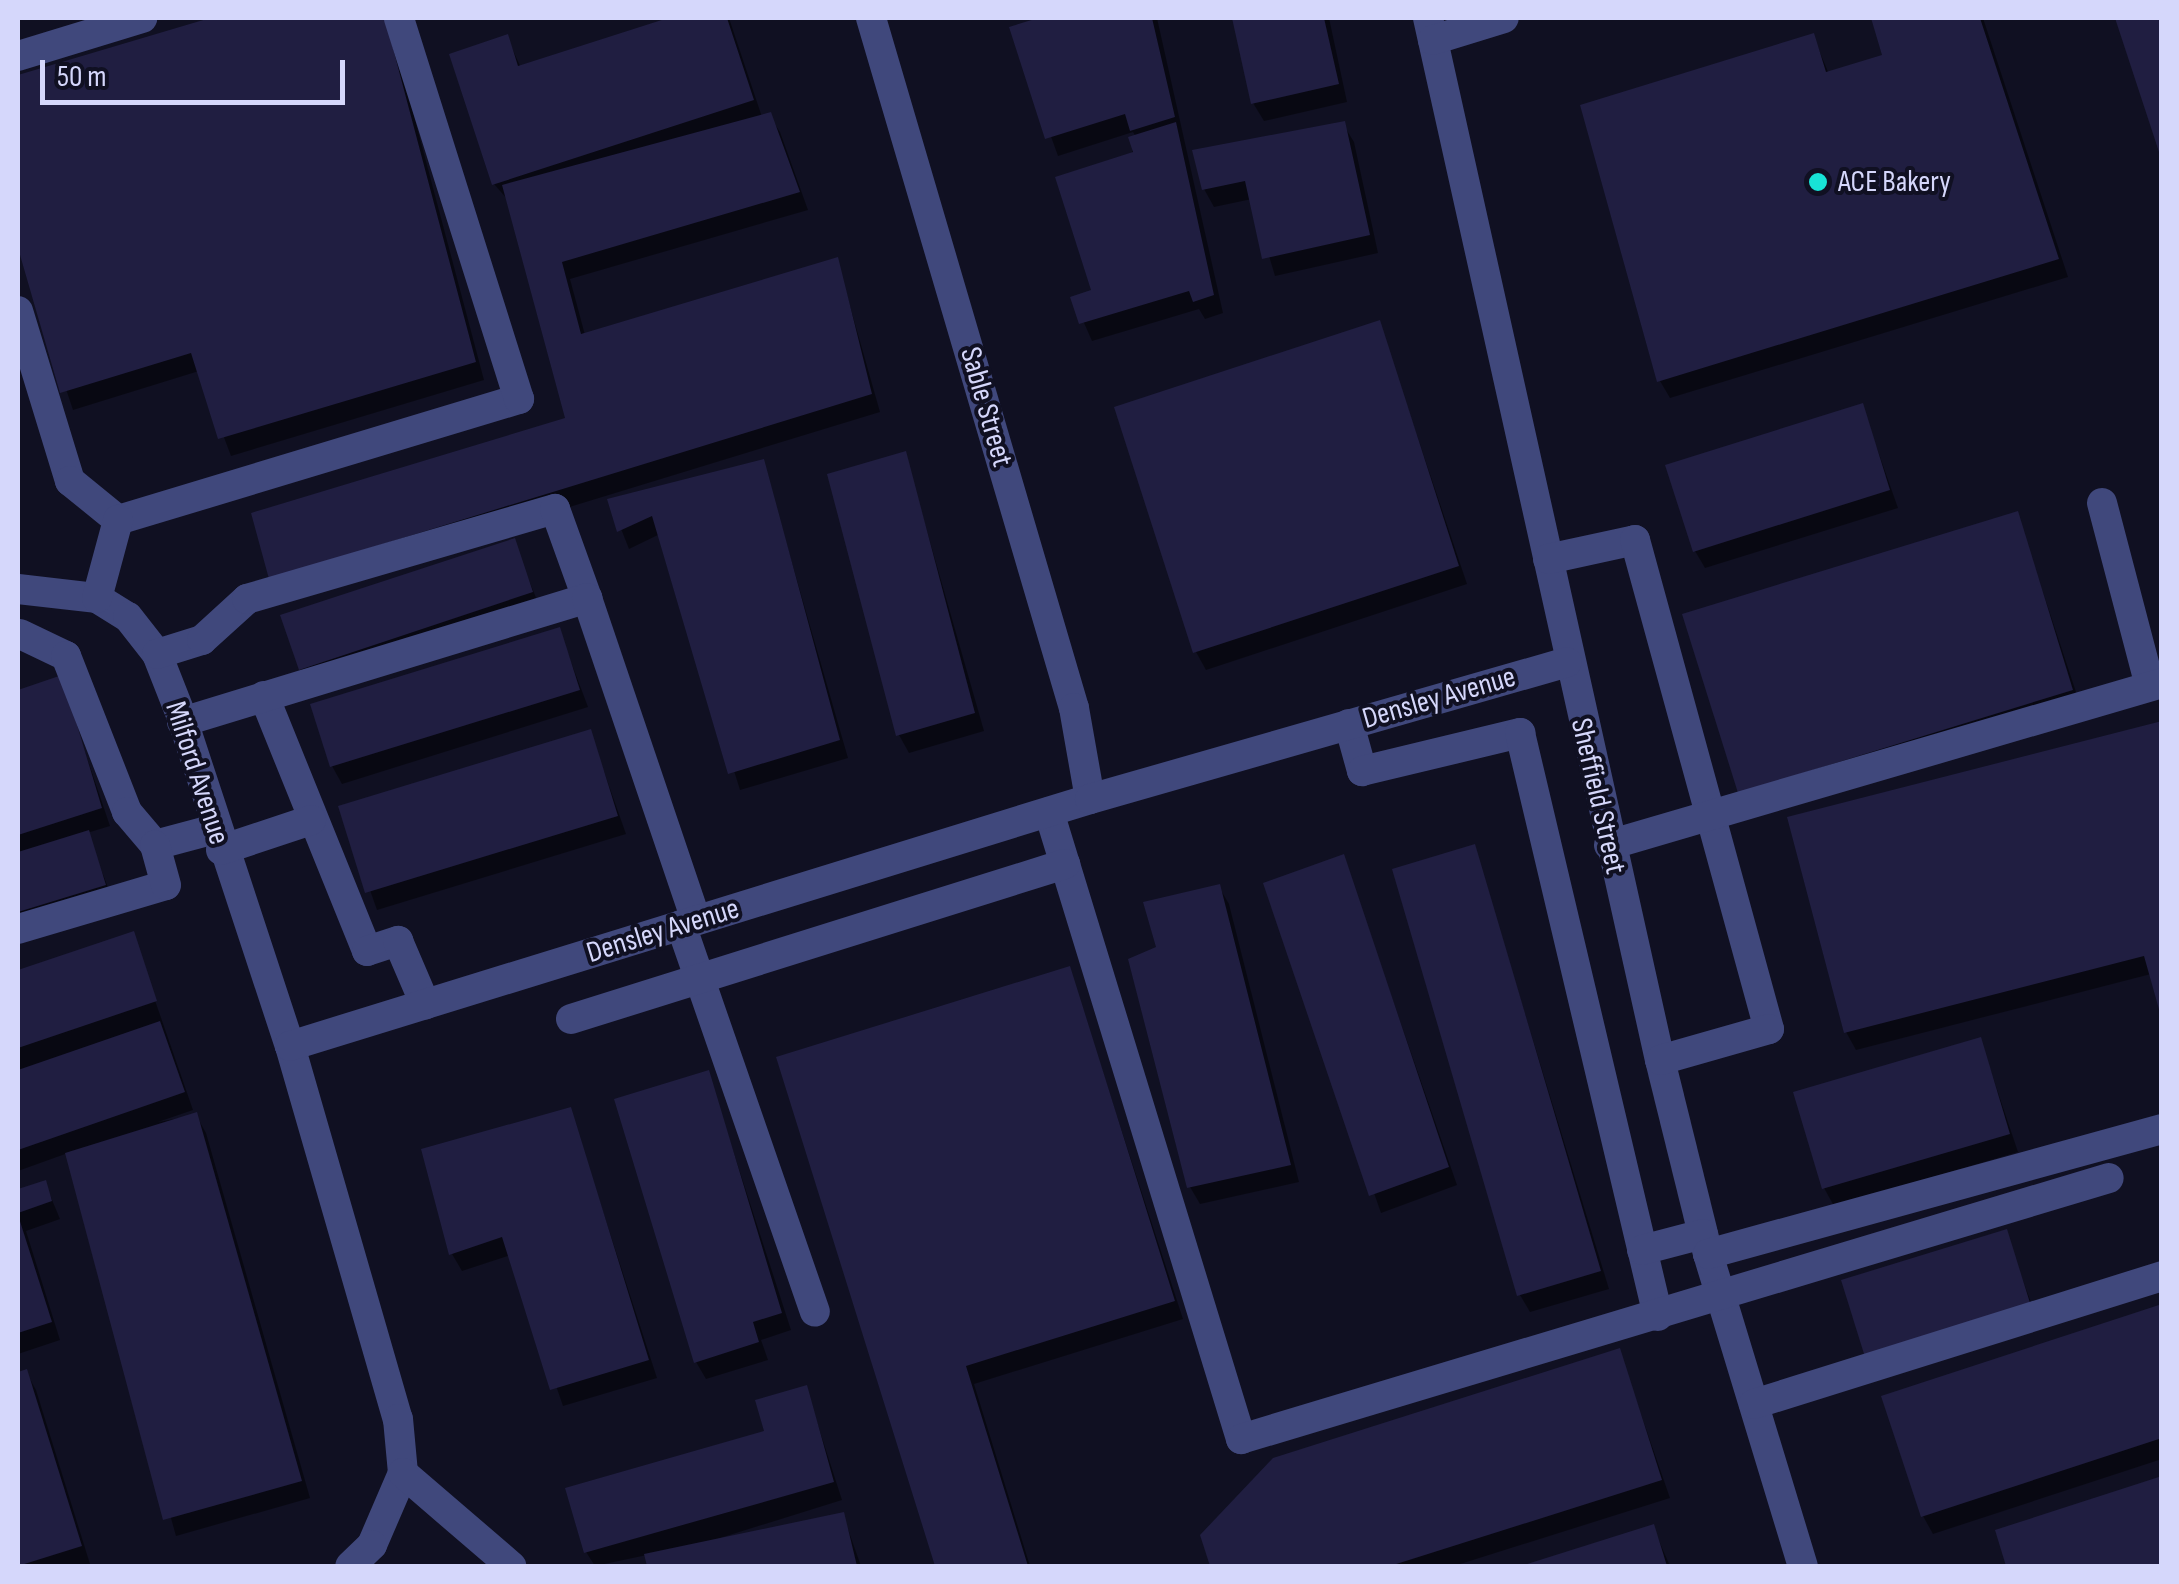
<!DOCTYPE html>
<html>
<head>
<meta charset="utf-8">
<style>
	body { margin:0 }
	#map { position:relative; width:2179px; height:1584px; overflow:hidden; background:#101022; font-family:"Sofia Sans Condensed",sans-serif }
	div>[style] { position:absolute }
	.shadow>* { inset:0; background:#0007 }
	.building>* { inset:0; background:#201e41 }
	.minor>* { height:30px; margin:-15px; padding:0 15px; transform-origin:15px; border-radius:15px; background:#40487c }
	.dots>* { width:28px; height:28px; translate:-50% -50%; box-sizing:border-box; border:5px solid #101022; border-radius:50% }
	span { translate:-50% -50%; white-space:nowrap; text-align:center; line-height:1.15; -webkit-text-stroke:8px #101022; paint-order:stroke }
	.poi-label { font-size:30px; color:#d5d7fb }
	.left { translate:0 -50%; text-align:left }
	.street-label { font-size:30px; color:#d5d7fb }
	.frame { position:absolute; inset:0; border:20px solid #d5d7fb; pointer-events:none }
	.scale { position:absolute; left:40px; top:60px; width:305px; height:45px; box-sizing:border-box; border:5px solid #d5d7fb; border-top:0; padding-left:12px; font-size:30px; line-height:35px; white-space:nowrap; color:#d5d7fb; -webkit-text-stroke:8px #101022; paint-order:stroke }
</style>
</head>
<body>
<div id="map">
	<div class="shadow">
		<div style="clip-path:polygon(219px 18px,388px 18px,484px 380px,231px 456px,199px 371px,73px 410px,18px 245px,18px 77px)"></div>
		<div style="clip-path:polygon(677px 18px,729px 18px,762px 117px,769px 115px,780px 132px,808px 210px,570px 279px,585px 335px,837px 260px,880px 412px,282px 595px,568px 419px,508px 200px,494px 184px,507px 37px,521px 68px)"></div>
		<div style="clip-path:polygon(1046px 18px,1157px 18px,1223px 313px,1205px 319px,1199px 309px,1092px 341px,1073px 298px,1095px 292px,1136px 137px,1133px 132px,1058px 156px,1012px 28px)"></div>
		<div style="clip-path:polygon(1234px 18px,1329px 18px,1347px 102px,1264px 121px,1253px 103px)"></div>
		<div style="clip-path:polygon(1874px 18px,1983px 18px,2068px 277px,1670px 398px,1660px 381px,1813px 36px,1829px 74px,1885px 57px)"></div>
		<div style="clip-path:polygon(1343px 124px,1354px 142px,1378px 253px,1275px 276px,1252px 199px,1214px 207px,1204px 189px)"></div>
		<div style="clip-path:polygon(1379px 323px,1467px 584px,1206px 670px,1196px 652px)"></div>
		<div style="clip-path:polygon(1862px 406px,1898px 508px,1705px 568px,1695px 551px)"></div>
		<div style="clip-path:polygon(905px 454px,984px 731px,909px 753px,899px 735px)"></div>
		<div style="clip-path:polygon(763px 462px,848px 758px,740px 790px,660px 534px,629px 549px,610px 501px)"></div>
		<div style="clip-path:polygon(2017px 514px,2081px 707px,1740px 792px)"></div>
		<div style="clip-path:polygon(513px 541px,541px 610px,311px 686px,301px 669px)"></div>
		<div style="clip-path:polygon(559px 630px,588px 707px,342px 784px,332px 766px)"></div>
		<div style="clip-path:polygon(60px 678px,110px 826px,87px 833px,114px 903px,18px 932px,18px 692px)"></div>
		<div style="clip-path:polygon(2162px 724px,2151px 974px,1856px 1050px,1846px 1032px)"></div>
		<div style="clip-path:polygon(590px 732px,626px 834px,377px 910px,341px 808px)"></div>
		<div style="clip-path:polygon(1474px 847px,1609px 1289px,1530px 1312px,1520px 1295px)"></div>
		<div style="clip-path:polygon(1343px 857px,1457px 1185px,1381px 1213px,1266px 884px)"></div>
		<div style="clip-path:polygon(1219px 887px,1229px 904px,1299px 1182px,1200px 1204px,1190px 1187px)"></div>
		<div style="clip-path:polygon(132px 934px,193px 1110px,158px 1122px,196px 1115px,206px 1133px,310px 1498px,176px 1536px,68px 1153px,18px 1171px,18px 973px)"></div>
		<div style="clip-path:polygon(1069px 969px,1183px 1319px,974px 1384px,1030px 1566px,937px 1566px,779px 1059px)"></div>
		<div style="clip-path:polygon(1980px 1039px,2018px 1152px,1834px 1206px,1824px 1188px)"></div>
		<div style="clip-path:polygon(708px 1073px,791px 1330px,761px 1340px,768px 1360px,706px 1379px,696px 1362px)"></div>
		<div style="clip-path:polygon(570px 1110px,657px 1378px,563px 1406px,511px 1255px,462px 1271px,452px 1254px)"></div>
		<div style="clip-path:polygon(45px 1183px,60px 1219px,26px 1231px,60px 1340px,18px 1354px,18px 1192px)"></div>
		<div style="clip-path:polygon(2005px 1232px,2039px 1324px,1877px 1374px)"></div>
		<div style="clip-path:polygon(2162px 1306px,2162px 1459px,1933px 1534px,1923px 1516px)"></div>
		<div style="clip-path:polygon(1619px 1351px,1670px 1498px,1454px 1566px,1213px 1566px,1203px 1536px)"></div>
		<div style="clip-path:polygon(26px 1372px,36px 1390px,90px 1564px,18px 1566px,18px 1375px)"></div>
		<div style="clip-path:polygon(806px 1388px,842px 1500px,701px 1544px,843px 1515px,861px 1566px,650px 1566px,647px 1555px,595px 1566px,586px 1552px,767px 1433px)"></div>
		<div style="clip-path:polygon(2162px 1479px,2162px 1566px,2009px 1566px,1998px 1532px)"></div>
		<div style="clip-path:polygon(1653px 1527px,1670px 1566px,1526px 1566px)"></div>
	</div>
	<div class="building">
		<div style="clip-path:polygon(210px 18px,385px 18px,476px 362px,218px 439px,191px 353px,60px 393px,18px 248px,18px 75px)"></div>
		<div style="clip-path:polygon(668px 18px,727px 18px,754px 100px,492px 185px,449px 54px,508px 34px,518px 66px)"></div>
		<div style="clip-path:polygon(1038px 18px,1152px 18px,1175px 117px,1130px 131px,1125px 114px,1045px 139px,1009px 27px)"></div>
		<div style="clip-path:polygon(1232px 18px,1324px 18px,1339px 84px,1251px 104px)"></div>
		<div style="clip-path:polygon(1871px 18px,1980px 18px,2059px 259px,1657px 382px,1580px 105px,1814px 33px,1826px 72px,1882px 55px)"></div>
		<div style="clip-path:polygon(2115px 18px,2162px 18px,2162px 158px,2161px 158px)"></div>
		<div style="clip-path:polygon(771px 112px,800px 192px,562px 262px,581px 334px,838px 257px,872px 394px,269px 579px,251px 513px,565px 418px,502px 185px)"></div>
		<div style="clip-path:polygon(1345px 121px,1370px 235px,1262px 259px,1245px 181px,1202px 190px,1192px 150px)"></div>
		<div style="clip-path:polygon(1176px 122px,1214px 295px,1193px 302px,1189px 291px,1079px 324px,1070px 297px,1091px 290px,1055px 177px,1133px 152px,1128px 137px)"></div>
		<div style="clip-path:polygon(1380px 320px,1459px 566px,1193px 653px,1114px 407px)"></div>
		<div style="clip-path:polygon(1863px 403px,1890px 490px,1693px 552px,1665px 465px)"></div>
		<div style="clip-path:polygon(906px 451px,975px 713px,896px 736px,827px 474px)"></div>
		<div style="clip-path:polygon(764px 459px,840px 740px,728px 774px,652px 516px,617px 532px,607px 499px)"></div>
		<div style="clip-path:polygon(2018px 511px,2073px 690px,1738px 793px,1682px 614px)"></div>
		<div style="clip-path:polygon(515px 538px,533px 592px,299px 670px,280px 615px)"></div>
		<div style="clip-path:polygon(560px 627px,580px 690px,330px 767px,310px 704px)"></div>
		<div style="clip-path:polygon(62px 675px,102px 808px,18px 835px,18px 690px)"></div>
		<div style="clip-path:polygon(2162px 721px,2162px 1020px,2144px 956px,1844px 1033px,1787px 817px)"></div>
		<div style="clip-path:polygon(591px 729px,618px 816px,365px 893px,338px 806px)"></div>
		<div style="clip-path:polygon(89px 830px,106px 885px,18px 912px,18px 852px)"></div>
		<div style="clip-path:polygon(1475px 844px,1601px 1271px,1517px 1296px,1392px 869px)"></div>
		<div style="clip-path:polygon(1344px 854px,1449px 1167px,1369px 1196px,1263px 883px)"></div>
		<div style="clip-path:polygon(1220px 884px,1291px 1165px,1187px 1188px,1128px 959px,1156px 947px,1143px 902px)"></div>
		<div style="clip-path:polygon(134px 931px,157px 1001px,18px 1048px,18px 970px)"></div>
		<div style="clip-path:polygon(1070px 966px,1175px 1301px,966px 1366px,1028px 1566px,935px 1566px,776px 1057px)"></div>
		<div style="clip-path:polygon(160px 1021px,185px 1092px,18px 1150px,18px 1070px)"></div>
		<div style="clip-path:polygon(1981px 1037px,2010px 1134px,1822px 1189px,1793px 1092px)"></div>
		<div style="clip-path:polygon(709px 1070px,782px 1313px,753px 1322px,759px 1342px,694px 1363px,614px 1099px)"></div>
		<div style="clip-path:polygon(571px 1107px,649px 1360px,550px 1390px,502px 1237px,449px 1255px,421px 1149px)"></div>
		<div style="clip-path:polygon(197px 1112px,302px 1481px,163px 1520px,65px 1153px)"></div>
		<div style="clip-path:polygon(46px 1180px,52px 1201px,18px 1213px,18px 1189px)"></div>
		<div style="clip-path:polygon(18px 1215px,52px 1322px,18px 1333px)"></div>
		<div style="clip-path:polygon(2007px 1229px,2031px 1306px,1865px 1357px,1841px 1280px)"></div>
		<div style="clip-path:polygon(2162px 1304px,2162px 1438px,1921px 1517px,1881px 1396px)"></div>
		<div style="clip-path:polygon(1620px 1348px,1662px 1480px,1390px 1566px,1210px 1566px,1200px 1535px,1273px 1458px)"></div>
		<div style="clip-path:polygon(27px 1369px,82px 1546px,18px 1566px,18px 1372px)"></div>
		<div style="clip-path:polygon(807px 1385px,834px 1482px,584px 1553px,565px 1488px,764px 1431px,755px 1400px)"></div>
		<div style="clip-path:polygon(2162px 1476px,2162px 1566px,2006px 1566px,1995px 1530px)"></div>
		<div style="clip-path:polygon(844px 1512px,857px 1566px,647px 1566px,644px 1554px)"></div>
		<div style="clip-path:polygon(1654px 1524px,1667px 1566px,1521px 1566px)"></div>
	</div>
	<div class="minor">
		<div style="left:871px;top:18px;width:719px;rotate:73.61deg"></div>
		<div style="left:1074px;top:708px;width:92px;rotate:80deg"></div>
		<div style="left:1428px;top:18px;width:1068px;rotate:77.45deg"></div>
		<div style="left:1660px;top:1060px;width:200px;rotate:76.1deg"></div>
		<div style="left:1708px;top:1254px;width:326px;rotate:73.1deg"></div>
		<div style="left:1433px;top:40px;width:74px;rotate:-17.2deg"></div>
		<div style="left:18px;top:56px;width:130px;rotate:-17deg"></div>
		<div style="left:18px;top:311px;width:178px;rotate:73deg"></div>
		<div style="left:70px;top:481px;width:62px;rotate:39.1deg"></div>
		<div style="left:2102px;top:503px;width:189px;rotate:75.3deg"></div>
		<div style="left:118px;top:520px;width:419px;rotate:-16.8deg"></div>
		<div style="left:519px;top:399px;width:399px;rotate:-107.5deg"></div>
		<div style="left:1548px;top:559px;width:89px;rotate:-12.3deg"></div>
		<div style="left:1635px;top:540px;width:507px;rotate:74.68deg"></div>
		<div style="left:1769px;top:1029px;width:113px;rotate:164.1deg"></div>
		<div style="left:18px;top:589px;width:80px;rotate:6.5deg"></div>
		<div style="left:97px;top:598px;width:36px;rotate:32deg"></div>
		<div style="left:128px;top:617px;width:47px;rotate:51.9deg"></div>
		<div style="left:157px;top:654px;width:66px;rotate:68.5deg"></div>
		<div style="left:181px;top:715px;width:348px;rotate:71.8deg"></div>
		<div style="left:290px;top:1046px;width:388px;rotate:73.9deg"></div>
		<div style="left:398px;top:1419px;width:54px;rotate:84.7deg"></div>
		<div style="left:403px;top:1473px;width:78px;rotate:113.3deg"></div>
		<div style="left:372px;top:1545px;width:30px;rotate:136deg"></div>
		<div style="left:97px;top:598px;width:81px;rotate:-74.9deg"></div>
		<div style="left:20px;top:634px;width:51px;rotate:25.6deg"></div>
		<div style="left:66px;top:656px;width:168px;rotate:68.6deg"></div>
		<div style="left:127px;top:812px;width:43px;rotate:49.7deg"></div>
		<div style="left:155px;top:845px;width:62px;rotate:-14.9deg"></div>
		<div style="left:157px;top:654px;width:47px;rotate:-17.3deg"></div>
		<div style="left:202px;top:640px;width:61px;rotate:-42.3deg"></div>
		<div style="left:247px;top:599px;width:321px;rotate:-16.3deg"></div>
		<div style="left:555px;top:509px;width:95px;rotate:70.2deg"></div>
		<div style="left:264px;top:696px;width:275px;rotate:68deg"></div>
		<div style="left:367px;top:951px;width:33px;rotate:-18deg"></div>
		<div style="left:398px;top:941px;width:69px;rotate:66.8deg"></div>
		<div style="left:182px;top:722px;width:424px;rotate:-17deg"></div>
		<div style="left:587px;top:598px;width:340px;rotate:71.3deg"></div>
		<div style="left:1349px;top:724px;width:49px;rotate:74.5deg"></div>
		<div style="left:1362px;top:771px;width:163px;rotate:-13.5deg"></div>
		<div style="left:1520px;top:733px;width:599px;rotate:76.68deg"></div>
		<div style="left:1049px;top:812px;width:656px;rotate:72.97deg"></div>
		<div style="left:1241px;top:1439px;width:906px;rotate:-16.74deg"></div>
		<div style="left:1609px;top:845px;width:576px;rotate:-16.33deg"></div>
		<div style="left:221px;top:850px;width:95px;rotate:-18.4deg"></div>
		<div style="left:681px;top:925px;width:409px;rotate:70.9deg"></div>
		<div style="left:18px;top:929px;width:154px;rotate:-16.6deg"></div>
		<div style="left:166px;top:885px;width:41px;rotate:-105.4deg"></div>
		<div style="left:571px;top:1019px;width:518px;rotate:-17.42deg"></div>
		<div style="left:290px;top:1046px;width:837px;rotate:-17.16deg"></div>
		<div style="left:1090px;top:799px;width:496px;rotate:-16deg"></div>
		<div style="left:1642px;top:1250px;width:63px;rotate:-14.7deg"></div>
		<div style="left:1708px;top:1254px;width:471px;rotate:-15.4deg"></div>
		<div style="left:1754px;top:1404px;width:428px;rotate:-17.4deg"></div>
		<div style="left:403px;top:1473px;width:143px;rotate:40.7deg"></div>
	</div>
	<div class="dots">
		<div style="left:1818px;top:182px;background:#18e3d6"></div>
	</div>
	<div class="poi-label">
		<span class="left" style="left:1838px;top:182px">ACE Bakery</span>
	</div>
	<div class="street-label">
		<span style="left:986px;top:407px;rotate:74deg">Sable Street</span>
		<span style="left:1439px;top:698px;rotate:-16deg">Densley Avenue</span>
		<span style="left:197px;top:773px;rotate:72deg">Milford Avenue</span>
		<span style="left:1598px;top:796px;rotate:77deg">Sheffield Street</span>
		<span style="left:663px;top:931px;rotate:-17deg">Densley Avenue</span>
	</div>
	<div class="frame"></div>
	<div class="scale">50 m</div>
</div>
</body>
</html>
